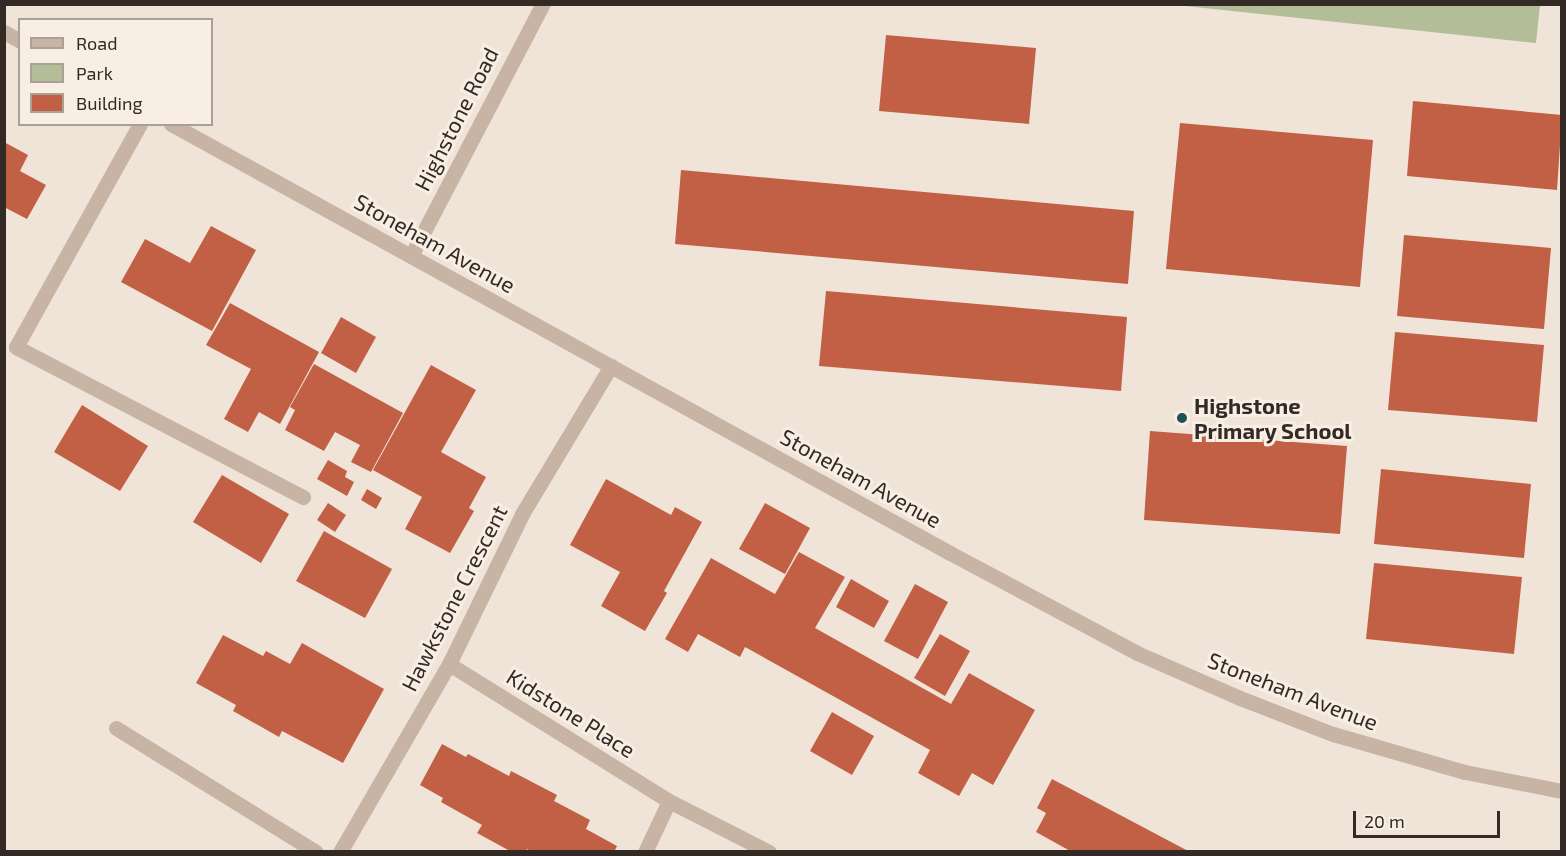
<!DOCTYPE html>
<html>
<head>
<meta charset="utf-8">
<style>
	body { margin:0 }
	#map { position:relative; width:1566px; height:856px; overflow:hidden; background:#f0e4d8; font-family:"Exo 2",sans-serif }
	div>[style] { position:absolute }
	.green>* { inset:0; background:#b3be99 }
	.building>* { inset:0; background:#c16045 }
	.minor>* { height:15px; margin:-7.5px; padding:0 7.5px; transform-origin:7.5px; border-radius:7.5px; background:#c7b4a5 }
	.dots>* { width:16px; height:16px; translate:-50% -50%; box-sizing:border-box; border:3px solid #f8eee4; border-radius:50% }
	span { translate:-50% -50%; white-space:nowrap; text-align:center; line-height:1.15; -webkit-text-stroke:6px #f8eee4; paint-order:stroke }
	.street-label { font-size:22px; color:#332a26 }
	.poi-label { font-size:22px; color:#332a26; font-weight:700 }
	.left { translate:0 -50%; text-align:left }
	.frame { position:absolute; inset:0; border:6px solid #332a26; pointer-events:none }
	.legend { position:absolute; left:18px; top:18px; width:195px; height:108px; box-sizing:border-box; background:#f8eee4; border:2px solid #a9a098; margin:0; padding:8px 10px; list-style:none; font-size:18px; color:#332a26 }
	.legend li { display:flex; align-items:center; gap:12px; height:30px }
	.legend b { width:30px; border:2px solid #a9a098 }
	.scale { position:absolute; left:1353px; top:811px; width:147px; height:27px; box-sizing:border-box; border:3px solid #332a26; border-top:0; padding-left:8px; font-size:18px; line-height:21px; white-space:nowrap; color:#332a26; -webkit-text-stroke:4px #f8eee4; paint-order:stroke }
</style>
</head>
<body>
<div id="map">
	<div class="green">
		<div style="clip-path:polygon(1176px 5px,1540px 5px,1536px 43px)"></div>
	</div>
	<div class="building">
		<div style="clip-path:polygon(886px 35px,1036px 48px,1029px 124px,879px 111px)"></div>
		<div style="clip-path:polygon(1413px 101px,1562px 115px,1557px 190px,1407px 176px)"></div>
		<div style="clip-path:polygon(1180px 123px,1373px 140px,1360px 287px,1166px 269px)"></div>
		<div style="clip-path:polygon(4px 142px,28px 155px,20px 171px,46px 185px,27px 219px,4px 207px)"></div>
		<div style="clip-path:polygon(681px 170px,1134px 211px,1128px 284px,675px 244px)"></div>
		<div style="clip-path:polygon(211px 226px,256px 250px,212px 331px,121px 282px,145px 239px,190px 263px)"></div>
		<div style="clip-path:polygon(1404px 235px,1551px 248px,1544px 329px,1397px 316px)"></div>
		<div style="clip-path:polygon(826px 291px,1127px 317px,1121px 391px,819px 366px)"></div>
		<div style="clip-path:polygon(230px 303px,319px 352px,280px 424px,259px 412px,248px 432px,224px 419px,251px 369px,206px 345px)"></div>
		<div style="clip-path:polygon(341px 317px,376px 337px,356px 373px,321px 353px)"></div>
		<div style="clip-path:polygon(1395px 332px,1544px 345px,1537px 422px,1388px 410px)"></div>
		<div style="clip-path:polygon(314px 364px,403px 413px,371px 472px,351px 462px,360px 445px,335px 432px,324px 451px,285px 430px,295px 410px,290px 407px)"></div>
		<div style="clip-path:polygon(431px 365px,476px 390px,441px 452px,486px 477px,469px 508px,474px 511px,450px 553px,405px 529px,422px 497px,373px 470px)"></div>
		<div style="clip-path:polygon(82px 405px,148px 446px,120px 491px,54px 452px)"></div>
		<div style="clip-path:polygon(1150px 431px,1347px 446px,1340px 534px,1144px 520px)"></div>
		<div style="clip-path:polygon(328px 460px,347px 471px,345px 477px,354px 482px,347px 496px,317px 479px)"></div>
		<div style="clip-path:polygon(1381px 469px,1531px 484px,1524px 558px,1374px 544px)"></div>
		<div style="clip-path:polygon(222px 475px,289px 514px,261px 563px,193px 522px)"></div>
		<div style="clip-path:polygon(606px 479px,671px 515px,675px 507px,702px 522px,664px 591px,667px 593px,645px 631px,601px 606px,620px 572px,570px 545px)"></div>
		<div style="clip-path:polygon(367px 489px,382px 498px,376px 509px,361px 500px)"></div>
		<div style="clip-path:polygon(328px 503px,346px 515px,335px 532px,317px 520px)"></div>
		<div style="clip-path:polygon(765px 503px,810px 528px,785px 574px,739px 549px)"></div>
		<div style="clip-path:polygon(324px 531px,392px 569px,365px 618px,296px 581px)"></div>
		<div style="clip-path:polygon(799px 552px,845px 577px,815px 628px,951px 704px,969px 673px,1035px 710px,993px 785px,972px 773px,959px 796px,918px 773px,930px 750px,745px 647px,740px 657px,698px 634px,688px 652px,665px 639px,711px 558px,775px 594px)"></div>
		<div style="clip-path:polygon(1374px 563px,1522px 577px,1514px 654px,1366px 639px)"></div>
		<div style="clip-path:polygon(851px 579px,889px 601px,874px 628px,836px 607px)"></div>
		<div style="clip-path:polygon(915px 584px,948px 602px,918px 659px,884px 641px)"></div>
		<div style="clip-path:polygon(940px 634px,970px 651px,945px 696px,914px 678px)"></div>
		<div style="clip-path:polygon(223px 635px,263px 656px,266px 651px,290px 664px,302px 643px,384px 689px,343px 763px,282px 731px,279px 737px,233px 711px,236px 705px,196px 683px)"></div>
		<div style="clip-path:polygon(832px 712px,874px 736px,852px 775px,810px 751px)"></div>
		<div style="clip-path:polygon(442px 744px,466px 757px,468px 754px,509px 776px,511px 771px,557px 795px,554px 801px,590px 820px,586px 829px,617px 846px,614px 852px,532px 852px,527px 849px,526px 852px,512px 852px,477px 833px,482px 825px,441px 802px,443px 798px,420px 785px)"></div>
		<div style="clip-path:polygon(1052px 779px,1190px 852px,1072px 852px,1036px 832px,1046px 813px,1037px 808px)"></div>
	</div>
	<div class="minor">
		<div style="left:4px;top:32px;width:18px;rotate:29deg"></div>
		<div style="left:140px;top:124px;width:255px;rotate:119.1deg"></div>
		<div style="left:16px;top:347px;width:324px;rotate:27.6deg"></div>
		<div style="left:171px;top:124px;width:889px;rotate:28.84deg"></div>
		<div style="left:950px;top:553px;width:212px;rotate:28.1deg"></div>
		<div style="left:1137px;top:653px;width:112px;rotate:23.6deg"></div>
		<div style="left:1240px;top:698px;width:100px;rotate:21.2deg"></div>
		<div style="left:1333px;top:734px;width:137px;rotate:16.1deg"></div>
		<div style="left:1465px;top:772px;width:99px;rotate:11.1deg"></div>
		<div style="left:411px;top:256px;width:284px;rotate:-62.4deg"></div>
		<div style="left:449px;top:664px;width:259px;rotate:31.9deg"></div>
		<div style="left:669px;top:801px;width:112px;rotate:27deg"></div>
		<div style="left:116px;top:728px;width:235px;rotate:31.8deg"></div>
		<div style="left:340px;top:852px;width:217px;rotate:-59.9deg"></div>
		<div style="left:449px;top:664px;width:167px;rotate:-64deg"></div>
		<div style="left:522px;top:514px;width:173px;rotate:-59deg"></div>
		<div style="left:645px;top:852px;width:56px;rotate:-64.8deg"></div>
	</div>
	<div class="dots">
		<div style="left:1182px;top:418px;background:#1d5153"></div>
	</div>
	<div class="street-label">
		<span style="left:456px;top:119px;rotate:-63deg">Highstone Road</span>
		<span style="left:435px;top:243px;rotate:29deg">Stoneham Avenue</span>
		<span style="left:861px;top:478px;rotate:29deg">Stoneham Avenue</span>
		<span style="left:454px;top:598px;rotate:-63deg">Hawkstone Crescent</span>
		<span style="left:1293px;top:691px;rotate:21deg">Stoneham Avenue</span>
		<span style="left:571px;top:713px;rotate:32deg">Kidstone Place</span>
	</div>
	<div class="poi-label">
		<span class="left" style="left:1194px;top:418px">Highstone<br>Primary School</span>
	</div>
	<div class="frame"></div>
	<ul class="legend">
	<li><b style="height:8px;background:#c7b4a5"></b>Road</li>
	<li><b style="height:16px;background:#b3be99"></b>Park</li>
	<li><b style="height:16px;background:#c16045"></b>Building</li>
	</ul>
	<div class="scale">20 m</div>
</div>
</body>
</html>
